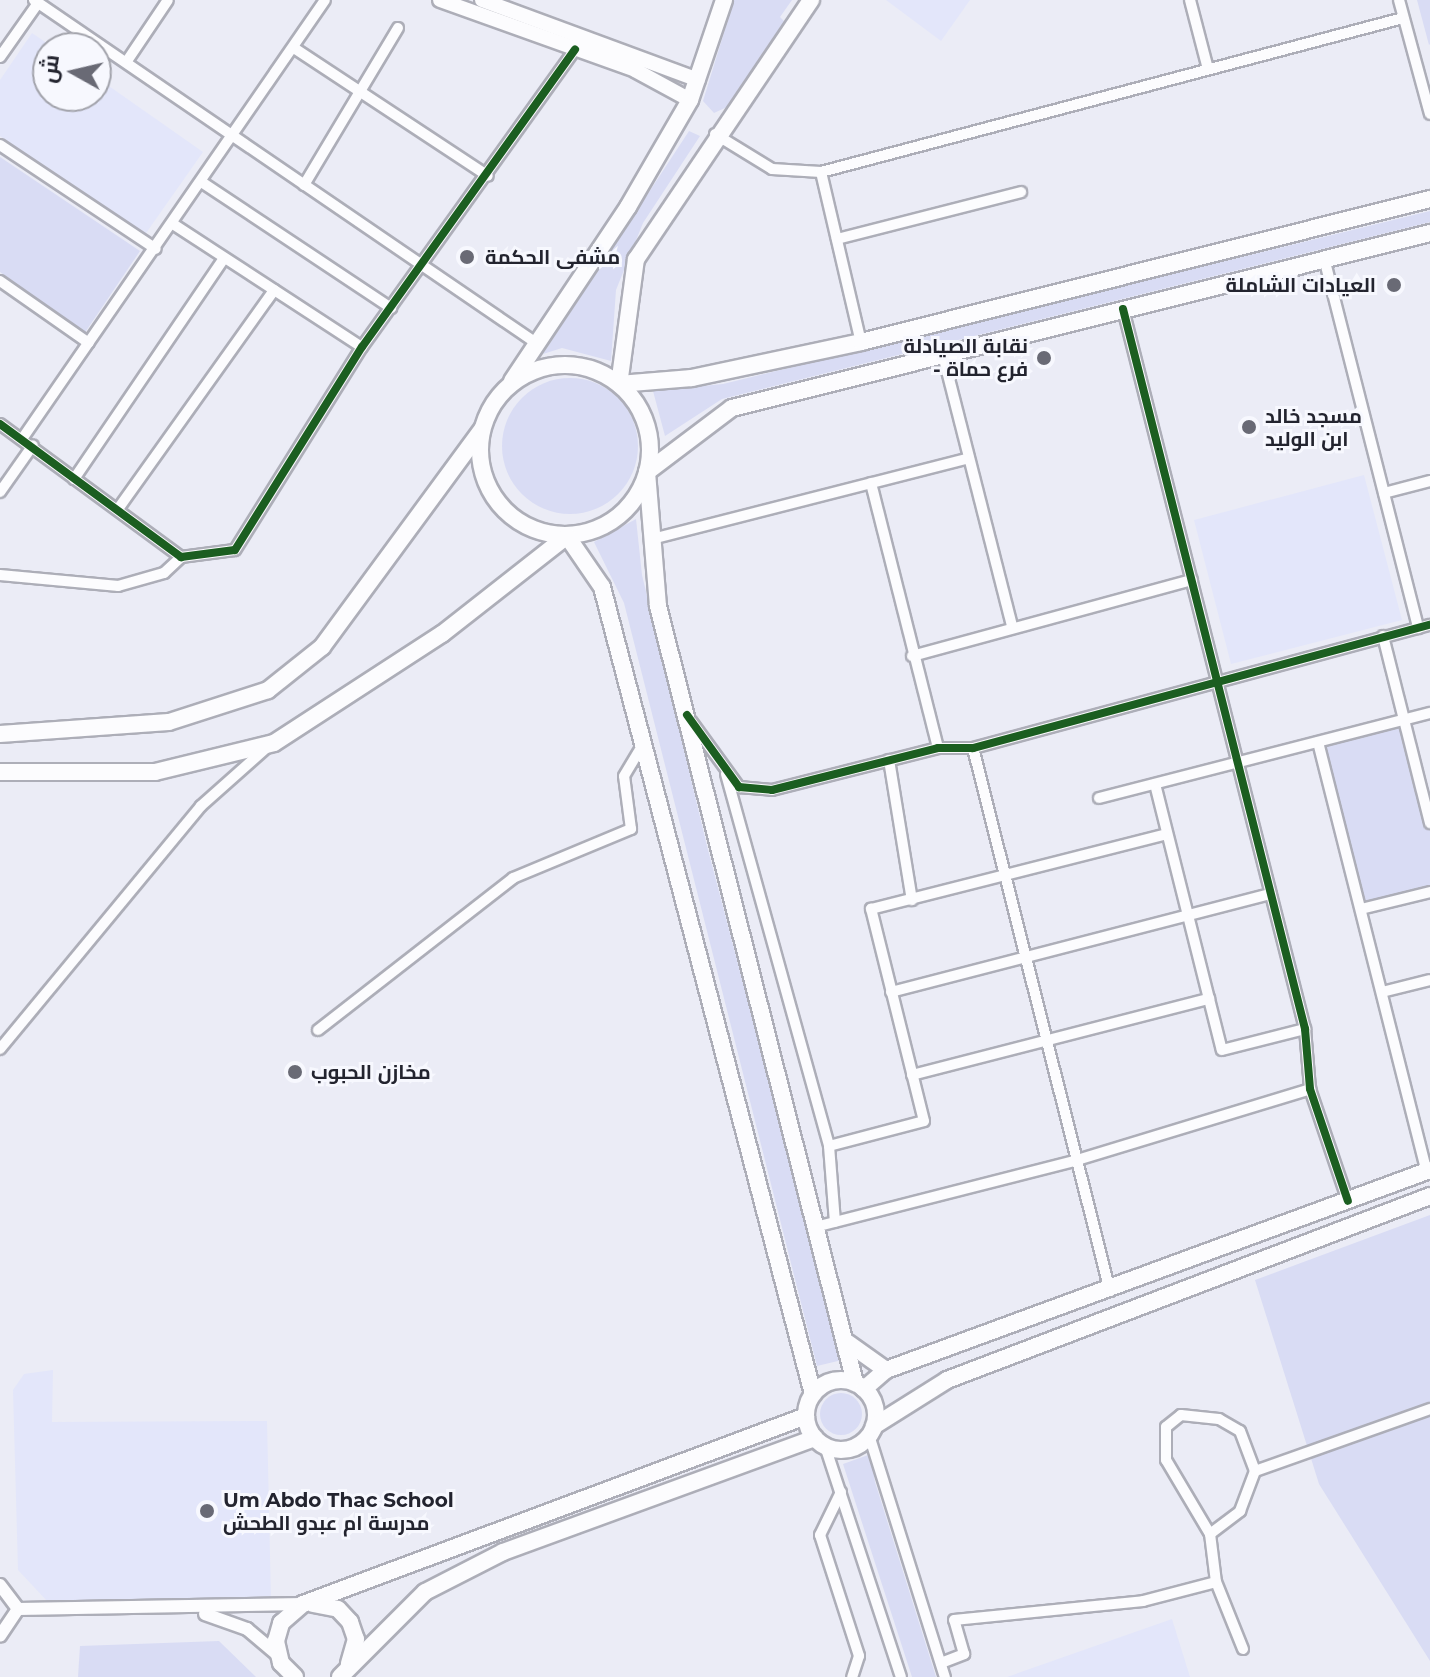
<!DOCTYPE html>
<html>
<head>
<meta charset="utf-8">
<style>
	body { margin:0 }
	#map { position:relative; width:1430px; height:1677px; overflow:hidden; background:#ebecf6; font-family:Montserrat,Cairo,sans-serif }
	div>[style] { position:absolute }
	.built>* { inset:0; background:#e3e6fa }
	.green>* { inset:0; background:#d9dcf4 }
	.round { border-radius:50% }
	.roads { filter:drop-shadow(2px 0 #adaeb8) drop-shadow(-2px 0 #adaeb8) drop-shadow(0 2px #adaeb8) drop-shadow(0 -2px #adaeb8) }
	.minor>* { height:10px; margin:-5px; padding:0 5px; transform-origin:5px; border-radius:5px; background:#fcfcfe }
	.tertiary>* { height:12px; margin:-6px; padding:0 6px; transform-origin:6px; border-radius:6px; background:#fcfcfe }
	.secondary>* { height:14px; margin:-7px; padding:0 7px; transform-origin:7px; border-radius:7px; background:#fcfcfe }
	.primary>* { height:16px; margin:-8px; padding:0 8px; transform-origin:8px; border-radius:8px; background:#fcfcfe }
	.primary>.ring { margin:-8px; padding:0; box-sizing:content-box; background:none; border:16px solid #fcfcfe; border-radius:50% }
	.cycleway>* { height:8px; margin:-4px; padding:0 4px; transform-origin:4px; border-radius:4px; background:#1b5e20 }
	.dots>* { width:22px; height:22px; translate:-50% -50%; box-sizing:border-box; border:4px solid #f7f8fe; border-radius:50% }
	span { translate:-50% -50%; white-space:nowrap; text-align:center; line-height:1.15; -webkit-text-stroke:6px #f7f8fe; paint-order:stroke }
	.poi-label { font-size:20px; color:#23242f; font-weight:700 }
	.left { translate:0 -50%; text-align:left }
	.right { translate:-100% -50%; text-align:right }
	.north { position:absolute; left:32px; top:32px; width:80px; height:80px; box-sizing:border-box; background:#f7f8fe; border:2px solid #a2a3ab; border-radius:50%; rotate:278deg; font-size:22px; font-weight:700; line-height:32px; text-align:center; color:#23242f }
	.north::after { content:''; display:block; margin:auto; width:28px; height:36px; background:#696a75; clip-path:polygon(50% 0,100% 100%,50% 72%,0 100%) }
</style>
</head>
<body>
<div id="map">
	<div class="built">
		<div style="clip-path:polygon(886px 0,970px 0,941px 41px)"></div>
		<div style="clip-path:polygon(32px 33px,54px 48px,48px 48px,48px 96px,96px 96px,96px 77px,203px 152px,144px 236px,0 136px,0 80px)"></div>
		<div style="clip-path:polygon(1364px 475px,1402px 620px,1231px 664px,1194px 520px)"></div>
		<div style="clip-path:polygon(53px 1370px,52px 1422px,267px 1421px,271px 1599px,48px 1602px,18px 1570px,13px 1390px,24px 1374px)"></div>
		<div style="clip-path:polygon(1172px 1619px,1190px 1677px,1007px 1677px)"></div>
	</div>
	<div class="green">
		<div style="clip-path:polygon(734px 0,792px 0,780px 17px,787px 24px,727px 107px,714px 113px,703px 101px)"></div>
		<div style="clip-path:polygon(1417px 0,1430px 0,1430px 44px,1429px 45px)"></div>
		<div style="clip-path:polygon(689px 131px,700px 136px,643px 223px,616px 290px,611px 361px,562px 348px,543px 354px)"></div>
		<div style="clip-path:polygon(0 157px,140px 251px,84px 334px,0 272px)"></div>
		<div style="clip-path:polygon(1430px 211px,1430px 222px,722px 399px,665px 436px,653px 391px,723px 384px)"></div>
		<div class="round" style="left:502px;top:378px;width:136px;height:136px"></div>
		<div style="clip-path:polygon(636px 519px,642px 575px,707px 846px,842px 1360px,817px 1366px,624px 603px,594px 542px)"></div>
		<div style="clip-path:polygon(1404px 720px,1430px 823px,1430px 892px,1361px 909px,1318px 742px)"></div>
		<div style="clip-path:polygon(1430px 1215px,1430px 1661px,1319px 1484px,1255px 1280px)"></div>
		<div class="round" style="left:820px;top:1393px;width:42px;height:42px"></div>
		<div style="clip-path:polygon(871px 1454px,875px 1482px,936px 1677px,912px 1677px,843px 1464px)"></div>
		<div style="clip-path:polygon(219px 1641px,256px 1677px,78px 1677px,80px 1646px)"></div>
	</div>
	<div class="roads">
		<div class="minor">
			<div style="left:34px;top:0;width:608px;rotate:34.34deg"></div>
			<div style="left:1190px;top:0;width:71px;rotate:75.4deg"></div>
			<div style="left:1399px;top:0;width:118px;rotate:74.8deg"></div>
			<div style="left:294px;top:48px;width:232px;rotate:33.4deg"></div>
			<div style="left:0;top:57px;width:66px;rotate:-54.9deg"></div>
			<div style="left:127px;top:61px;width:73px;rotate:-56.1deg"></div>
			<div style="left:715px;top:134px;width:67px;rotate:31.6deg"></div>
			<div style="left:772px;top:169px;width:49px;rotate:3.5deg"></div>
			<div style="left:821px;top:172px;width:602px;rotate:-14.82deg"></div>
			<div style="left:0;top:145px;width:187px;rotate:33.7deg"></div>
			<div style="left:821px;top:172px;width:175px;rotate:76.8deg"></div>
			<div style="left:203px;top:183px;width:226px;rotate:33.6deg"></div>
			<div style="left:304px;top:185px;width:183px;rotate:-59.1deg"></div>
			<div style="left:173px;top:224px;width:225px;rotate:33.1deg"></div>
			<div style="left:837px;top:239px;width:190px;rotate:-14.3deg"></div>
			<div style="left:1324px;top:258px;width:382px;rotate:75.7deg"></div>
			<div style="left:0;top:281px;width:108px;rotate:34.9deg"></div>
			<div style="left:1123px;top:309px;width:743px;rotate:75.81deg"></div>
			<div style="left:1305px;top:1029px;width:60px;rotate:85.2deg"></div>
			<div style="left:1310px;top:1089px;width:118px;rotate:71.3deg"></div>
			<div style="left:943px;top:355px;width:280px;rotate:75.7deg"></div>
			<div style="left:0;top:424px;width:225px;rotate:36.3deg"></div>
			<div style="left:181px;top:557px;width:54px;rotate:-7.4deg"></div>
			<div style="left:235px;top:550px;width:239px;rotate:-58deg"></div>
			<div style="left:362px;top:347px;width:366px;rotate:-54.4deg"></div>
			<div style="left:22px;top:439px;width:533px;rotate:-55.39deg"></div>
			<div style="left:74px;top:479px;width:267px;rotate:-55.8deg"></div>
			<div style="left:871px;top:483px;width:273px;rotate:75.8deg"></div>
			<div style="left:0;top:492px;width:57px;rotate:-54.9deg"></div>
			<div style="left:1384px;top:493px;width:48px;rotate:-14.6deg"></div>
			<div style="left:118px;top:509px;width:269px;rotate:-54.5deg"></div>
			<div style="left:652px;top:539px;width:327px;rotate:-14.3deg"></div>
			<div style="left:0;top:575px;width:119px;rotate:5.3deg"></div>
			<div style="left:118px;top:586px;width:48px;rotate:-15.8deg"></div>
			<div style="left:164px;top:573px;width:23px;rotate:-43deg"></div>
			<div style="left:1383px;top:636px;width:193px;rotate:75.9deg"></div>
			<div style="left:912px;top:656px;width:290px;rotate:-15.2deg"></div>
			<div style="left:691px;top:721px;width:82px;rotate:54deg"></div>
			<div style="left:739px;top:787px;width:33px;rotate:5deg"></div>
			<div style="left:772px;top:790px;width:171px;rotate:-14.2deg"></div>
			<div style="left:938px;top:748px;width:35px"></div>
			<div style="left:973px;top:748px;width:473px;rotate:-15.1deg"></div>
			<div style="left:1318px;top:742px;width:444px;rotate:75.8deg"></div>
			<div style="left:973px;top:748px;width:560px;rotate:75.84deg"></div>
			<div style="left:889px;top:760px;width:142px;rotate:80.7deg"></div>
			<div style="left:726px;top:774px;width:386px;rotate:74.5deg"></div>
			<div style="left:829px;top:1146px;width:76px;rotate:85.5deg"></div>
			<div style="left:1155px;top:784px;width:274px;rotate:75.9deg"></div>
			<div style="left:1222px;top:1050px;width:86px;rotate:-14.2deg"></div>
			<div style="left:1099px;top:798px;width:342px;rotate:-14.4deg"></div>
			<div style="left:1361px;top:909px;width:71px;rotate:-13.8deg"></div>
			<div style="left:891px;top:992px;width:392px;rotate:-14.5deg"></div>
			<div style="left:1382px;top:992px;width:49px;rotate:-14deg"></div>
			<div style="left:318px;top:1030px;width:247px;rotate:-37.9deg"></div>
			<div style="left:513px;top:878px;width:128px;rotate:-22.6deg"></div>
			<div style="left:631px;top:829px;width:53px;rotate:-97.5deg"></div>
			<div style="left:624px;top:776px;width:37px;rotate:-59deg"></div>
			<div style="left:0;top:1049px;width:315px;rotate:-50.4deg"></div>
			<div style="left:201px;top:806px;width:86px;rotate:-41.7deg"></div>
			<div style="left:912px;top:1075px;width:307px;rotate:-14.4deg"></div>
			<div style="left:829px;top:1146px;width:98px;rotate:-14.7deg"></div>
			<div style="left:924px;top:1121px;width:219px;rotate:-104deg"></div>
			<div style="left:871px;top:909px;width:305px;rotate:-14.2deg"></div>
			<div style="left:819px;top:1226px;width:266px;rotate:-14.3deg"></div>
			<div style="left:1077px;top:1160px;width:244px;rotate:-16.9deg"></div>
			<div style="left:869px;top:1435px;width:254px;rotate:72.6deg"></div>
			<div style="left:825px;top:1446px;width:243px;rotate:71.8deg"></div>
			<div style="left:841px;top:1492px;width:48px;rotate:116deg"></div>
			<div style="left:820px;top:1535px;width:127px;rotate:72.1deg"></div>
			<div style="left:859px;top:1656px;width:22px;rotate:108deg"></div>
			<div style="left:1210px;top:1534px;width:38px;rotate:-37deg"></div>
			<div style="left:1240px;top:1511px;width:43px;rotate:-69.4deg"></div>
			<div style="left:1243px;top:1649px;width:72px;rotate:-111.9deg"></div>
			<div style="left:1216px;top:1582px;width:48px;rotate:-97.1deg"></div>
			<div style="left:1210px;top:1534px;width:86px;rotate:-120.7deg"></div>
			<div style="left:1166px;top:1460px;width:33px;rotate:-90deg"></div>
			<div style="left:1166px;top:1427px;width:19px;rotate:-39deg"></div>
			<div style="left:1181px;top:1415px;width:38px;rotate:6deg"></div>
			<div style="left:1219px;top:1419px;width:24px;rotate:30deg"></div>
			<div style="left:1240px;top:1431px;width:43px;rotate:69.4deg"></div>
			<div style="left:1255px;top:1471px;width:186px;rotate:-19.5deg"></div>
			<div style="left:941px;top:1663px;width:25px;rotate:-21deg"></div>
			<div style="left:964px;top:1654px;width:35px;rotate:-106deg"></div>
			<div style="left:954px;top:1620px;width:190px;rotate:-5.7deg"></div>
			<div style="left:1143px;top:1601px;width:75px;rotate:-14.6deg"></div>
		</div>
		<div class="tertiary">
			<div style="left:0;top:1585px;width:30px;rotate:53deg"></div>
			<div style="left:18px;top:1609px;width:32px;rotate:124deg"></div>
			<div style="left:18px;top:1609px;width:285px;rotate:-1deg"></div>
			<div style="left:205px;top:1614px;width:45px;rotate:19.7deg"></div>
			<div style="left:247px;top:1629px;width:39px;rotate:40deg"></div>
		</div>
		<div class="secondary">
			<div style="left:440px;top:0;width:207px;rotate:19.7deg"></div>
			<div style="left:635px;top:70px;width:63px;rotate:28.6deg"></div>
			<div style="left:482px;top:0;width:230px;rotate:20.3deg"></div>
		</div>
		<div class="primary">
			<div style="left:811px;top:0;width:313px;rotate:124deg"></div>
			<div style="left:636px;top:259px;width:126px;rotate:97.7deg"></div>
			<div style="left:619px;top:384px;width:73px;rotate:-4.7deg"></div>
			<div style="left:692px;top:378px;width:173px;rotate:-12deg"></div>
			<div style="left:861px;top:342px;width:587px;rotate:-14.11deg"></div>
			<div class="ring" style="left:480px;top:365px;width:154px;height:154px"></div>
			<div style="left:512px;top:381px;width:209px;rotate:-56.3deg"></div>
			<div style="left:628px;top:207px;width:124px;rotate:-59.9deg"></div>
			<div style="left:690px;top:100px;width:106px;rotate:-71.2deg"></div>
			<div style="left:0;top:734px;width:169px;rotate:-4.1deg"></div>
			<div style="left:169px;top:722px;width:104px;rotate:-17.9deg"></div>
			<div style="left:268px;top:690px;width:69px;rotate:-38.5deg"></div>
			<div style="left:322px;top:647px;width:270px;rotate:-53.7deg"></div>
			<div style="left:0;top:772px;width:155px"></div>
			<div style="left:155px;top:772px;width:122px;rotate:-13.7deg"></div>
			<div style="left:274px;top:743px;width:200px;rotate:-33deg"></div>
			<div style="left:442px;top:634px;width:159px;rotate:-38.1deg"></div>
			<div style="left:567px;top:536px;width:62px;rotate:55.5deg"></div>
			<div style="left:602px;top:587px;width:834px;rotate:75.35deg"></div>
			<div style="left:848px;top:1343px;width:47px;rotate:35.4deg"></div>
			<div class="ring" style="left:806px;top:1380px;width:54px;height:54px"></div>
			<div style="left:855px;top:1383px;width:802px;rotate:-104.23deg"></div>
			<div style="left:658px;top:606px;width:134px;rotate:-94.7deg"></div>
			<div style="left:647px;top:472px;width:106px;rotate:-37deg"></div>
			<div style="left:732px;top:408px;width:720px;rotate:-14.07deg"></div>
			<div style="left:864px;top:1389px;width:29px;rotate:-41deg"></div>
			<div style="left:886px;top:1370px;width:580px;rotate:-20.19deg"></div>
			<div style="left:874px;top:1426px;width:86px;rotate:-32.2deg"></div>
			<div style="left:947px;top:1380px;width:517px;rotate:-20.85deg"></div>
			<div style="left:313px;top:1604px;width:25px;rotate:11deg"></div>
			<div style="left:338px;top:1609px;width:18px;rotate:47deg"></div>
			<div style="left:350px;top:1622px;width:18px;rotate:71deg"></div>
			<div style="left:356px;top:1639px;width:26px;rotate:106deg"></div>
			<div style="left:295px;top:1677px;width:20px;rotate:-135deg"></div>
			<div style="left:281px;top:1663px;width:23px;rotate:-103deg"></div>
			<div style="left:276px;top:1641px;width:19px;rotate:-74deg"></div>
			<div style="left:281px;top:1623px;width:29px;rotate:-41deg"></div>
			<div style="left:303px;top:1604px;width:537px;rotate:-20.49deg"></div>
			<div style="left:340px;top:1677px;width:120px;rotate:-45deg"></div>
			<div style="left:425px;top:1592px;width:88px;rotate:-27.1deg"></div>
			<div style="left:503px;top:1552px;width:332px;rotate:-20.1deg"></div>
		</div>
	</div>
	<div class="cycleway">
		<div style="left:1123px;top:309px;width:743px;rotate:75.81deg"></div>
		<div style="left:1305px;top:1029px;width:60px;rotate:85.2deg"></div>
		<div style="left:1310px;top:1089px;width:118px;rotate:71.3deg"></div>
		<div style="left:0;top:424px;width:225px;rotate:36.3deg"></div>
		<div style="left:181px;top:557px;width:54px;rotate:-7.4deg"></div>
		<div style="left:235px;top:550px;width:239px;rotate:-58deg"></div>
		<div style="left:362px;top:347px;width:366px;rotate:-54.4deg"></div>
		<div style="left:687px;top:715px;width:89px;rotate:54.2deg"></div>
		<div style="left:739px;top:787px;width:33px;rotate:5deg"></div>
		<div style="left:772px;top:790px;width:171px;rotate:-14.2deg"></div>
		<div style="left:938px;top:748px;width:35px"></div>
		<div style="left:973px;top:748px;width:473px;rotate:-15.1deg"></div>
	</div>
	<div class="dots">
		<div style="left:467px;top:257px;background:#696a75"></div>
		<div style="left:1394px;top:285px;background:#696a75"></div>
		<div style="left:1044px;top:358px;background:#696a75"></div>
		<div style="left:1249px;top:427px;background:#696a75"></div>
		<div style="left:295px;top:1072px;background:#696a75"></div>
		<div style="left:207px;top:1511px;background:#696a75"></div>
	</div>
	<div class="poi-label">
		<span class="left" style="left:485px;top:257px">مشفى الحكمة</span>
		<span class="right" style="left:1376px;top:285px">العيادات الشاملة</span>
		<span class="right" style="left:1028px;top:358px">نقابة الصيادلة<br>- فرع حماة</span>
		<span class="left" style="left:1265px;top:428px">مسجد خالد<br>ابن الوليد</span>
		<span class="left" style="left:311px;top:1072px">مخازن الحبوب</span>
		<span class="left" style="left:223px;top:1512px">Um Abdo Thac School<br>مدرسة ام عبدو الطحش</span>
	</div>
	<div class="north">ش</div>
</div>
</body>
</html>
